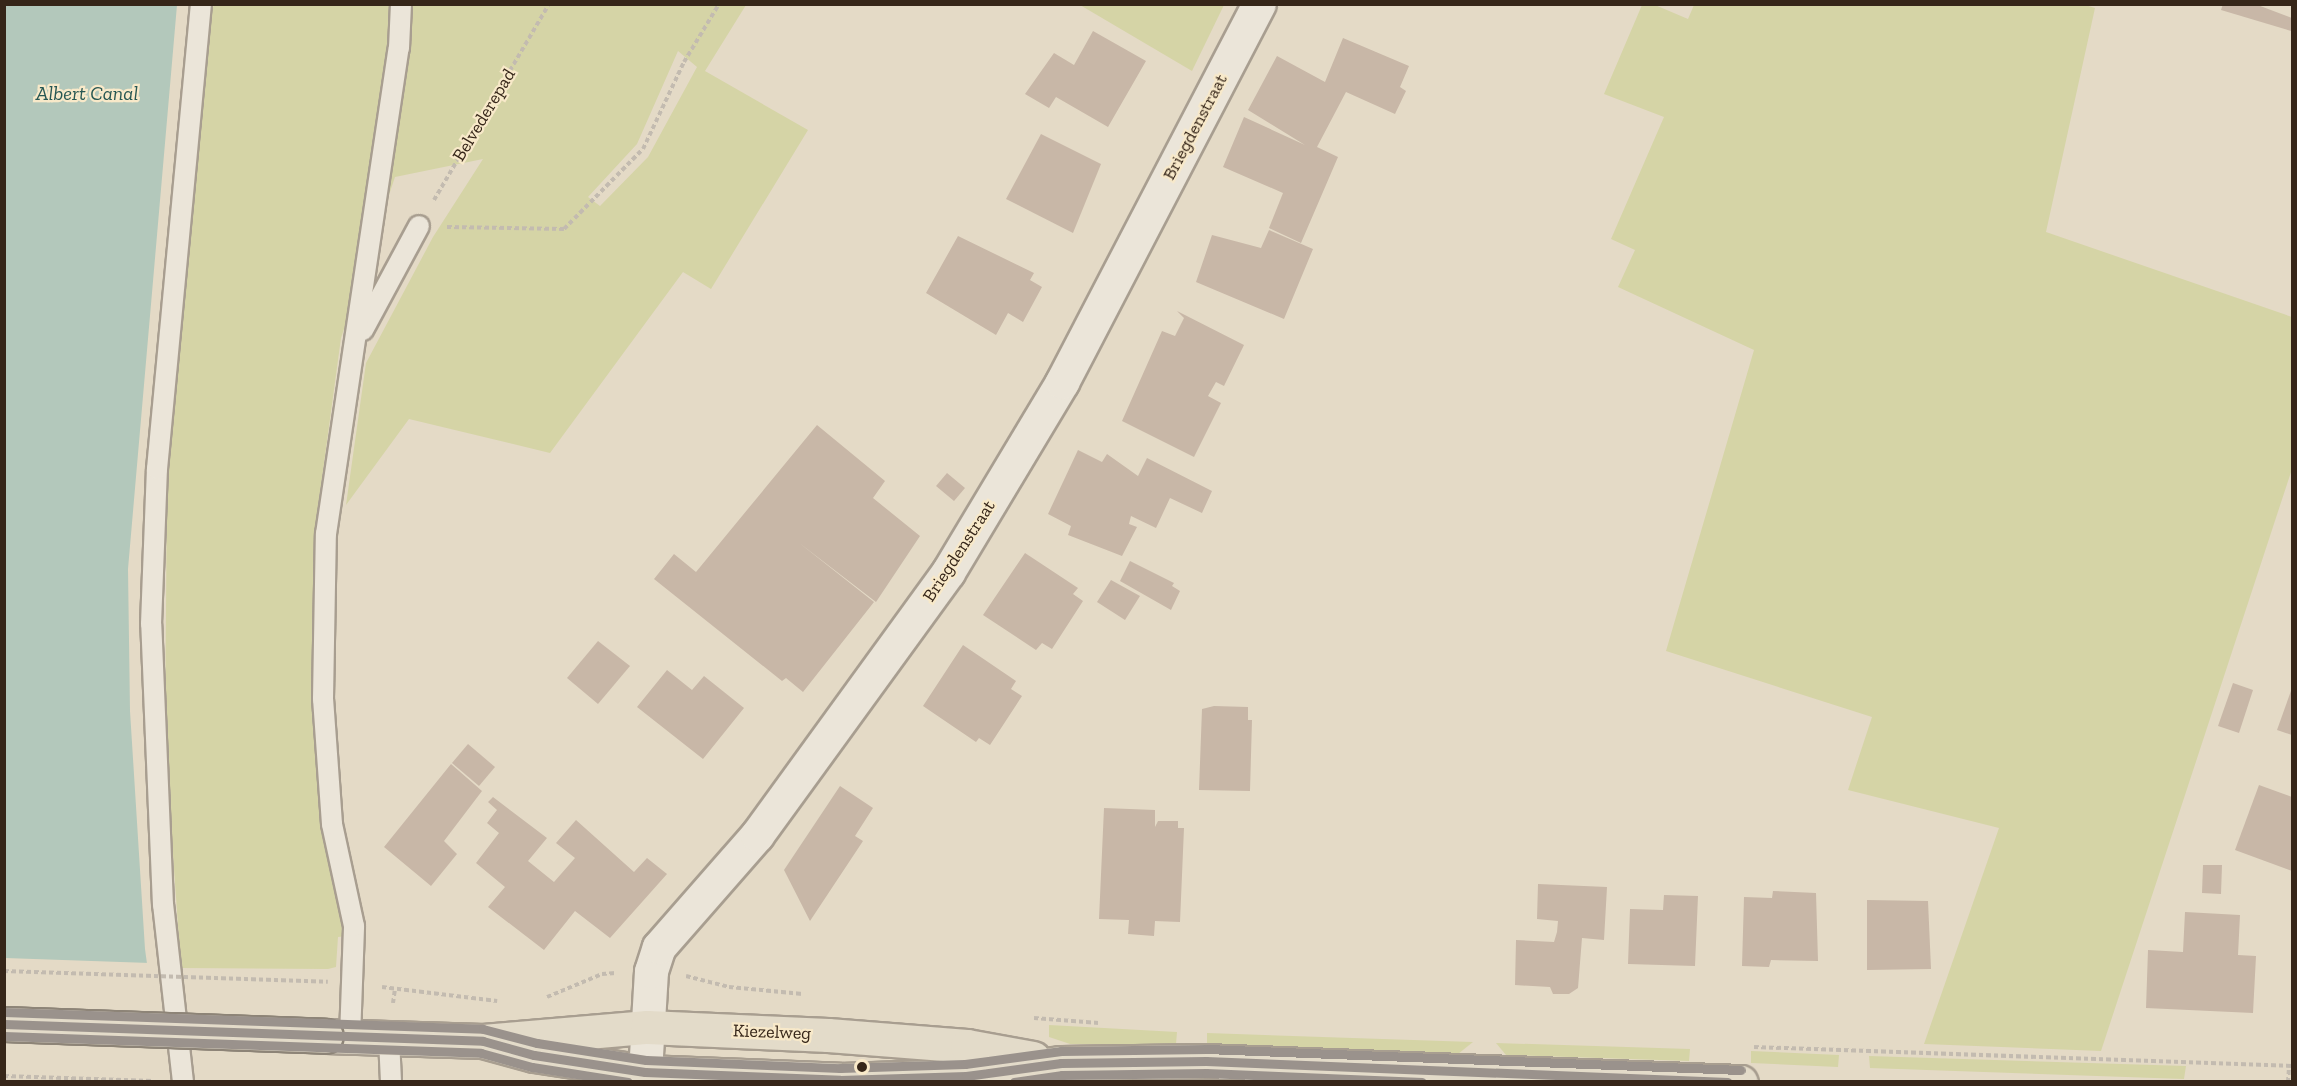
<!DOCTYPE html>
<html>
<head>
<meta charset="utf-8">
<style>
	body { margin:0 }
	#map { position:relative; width:2297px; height:1086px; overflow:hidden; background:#e4dac6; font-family:"Zilla Slab",serif }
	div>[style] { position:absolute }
	.green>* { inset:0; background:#d5d4a6 }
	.water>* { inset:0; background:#b3c8bb }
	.pier>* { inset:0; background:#e4dac6 }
	.building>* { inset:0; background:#c8b7a7 }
	.path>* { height:4px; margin-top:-2px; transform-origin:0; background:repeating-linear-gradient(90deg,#c3bbb0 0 4.5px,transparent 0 7.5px) }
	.roads { filter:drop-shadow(2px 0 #a89e90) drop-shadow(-2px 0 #a89e90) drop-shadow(0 2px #a89e90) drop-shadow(0 -2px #a89e90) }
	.lane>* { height:20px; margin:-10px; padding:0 10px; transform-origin:10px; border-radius:10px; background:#ebe5d9 }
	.street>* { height:33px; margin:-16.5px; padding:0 16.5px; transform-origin:16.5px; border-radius:16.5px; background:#ebe5d9 }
	.primary>* { height:33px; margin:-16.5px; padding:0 16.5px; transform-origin:16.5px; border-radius:16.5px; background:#e3dbc9 }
	.path-bridge>* { height:4px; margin-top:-2px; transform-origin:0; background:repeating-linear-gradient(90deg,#c3bbb0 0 4.5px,transparent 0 7.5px) }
	.bridges { filter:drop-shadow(2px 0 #8d8477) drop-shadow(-2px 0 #8d8477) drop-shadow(0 2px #8d8477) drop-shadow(0 -2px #8d8477) }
	.primary-bridge>* { height:33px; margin:-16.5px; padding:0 16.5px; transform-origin:16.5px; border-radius:16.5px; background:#e3dbc9 }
	.bus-1>* { height:9px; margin:-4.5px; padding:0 4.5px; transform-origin:4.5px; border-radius:4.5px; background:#9a928c }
	.bus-2>* { height:9px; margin:-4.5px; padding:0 4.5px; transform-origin:4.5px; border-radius:4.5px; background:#9a928c }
	.bus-3>* { height:9px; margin:-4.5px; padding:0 4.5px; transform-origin:4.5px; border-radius:4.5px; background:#9a928c }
	.dots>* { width:16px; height:16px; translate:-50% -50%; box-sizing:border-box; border:3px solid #f8e9c9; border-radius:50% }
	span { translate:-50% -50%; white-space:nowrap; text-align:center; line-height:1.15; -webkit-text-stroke:4.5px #f8e9c9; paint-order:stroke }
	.street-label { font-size:18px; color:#362619 }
	.water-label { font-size:20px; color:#275753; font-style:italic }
	.frame { position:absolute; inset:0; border:6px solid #362619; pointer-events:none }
</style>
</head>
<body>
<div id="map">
	<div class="green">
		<div style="clip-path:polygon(evenodd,214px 5px,746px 5px,705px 71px,808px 130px,711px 289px,683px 272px,550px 453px,409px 419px,346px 505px,366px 363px,433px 237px,483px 159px,395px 177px,341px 338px,314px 537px,320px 819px,347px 936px,338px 937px,336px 967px,328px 969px,181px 968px,165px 741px,167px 477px,208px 20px,214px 5px,678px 51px,697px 67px,648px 157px,600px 206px,588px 197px,637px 144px,678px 51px)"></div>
		<div style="clip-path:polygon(1080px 5px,1224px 5px,1192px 71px)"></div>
		<div style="clip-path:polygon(1694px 5px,2082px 4px,2095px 8px,2046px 232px,2292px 317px,2292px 469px,2101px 1051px,1924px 1044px,1999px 828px,1848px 790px,1872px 717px,1666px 651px,1754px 350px,1618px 287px,1635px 250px,1611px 239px,1664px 117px,1604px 94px,1642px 5px,1655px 5px,1688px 19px)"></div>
		<div style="clip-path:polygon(1049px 1025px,1177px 1032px,1176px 1044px,1070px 1044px,1049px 1037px)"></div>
		<div style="clip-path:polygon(1207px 1033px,1473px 1042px,1458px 1054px,1207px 1046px)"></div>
		<div style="clip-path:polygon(1496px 1043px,1690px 1049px,1689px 1061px,1506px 1055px)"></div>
		<div style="clip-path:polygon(1751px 1051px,1839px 1055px,1838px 1067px,1751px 1063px)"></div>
		<div style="clip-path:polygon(1869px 1056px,2186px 1066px,2184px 1079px,1870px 1068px)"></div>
	</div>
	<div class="water">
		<div style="clip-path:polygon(5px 5px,177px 5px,128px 569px,130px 711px,145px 949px,163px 1081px,5px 1082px)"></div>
	</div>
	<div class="pier">
		<div style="clip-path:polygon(5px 958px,150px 963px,166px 1082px,5px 1081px)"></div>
	</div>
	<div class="building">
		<div style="clip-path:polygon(2223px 4px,2255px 4px,2292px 18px,2291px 31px,2221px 10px)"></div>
		<div style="clip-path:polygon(1093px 31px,1146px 61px,1108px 127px,1056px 97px,1049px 108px,1025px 94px,1054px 53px,1074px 65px)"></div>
		<div style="clip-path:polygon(1343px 38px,1409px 66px,1400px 87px,1406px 91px,1395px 114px,1346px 92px,1317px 147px,1338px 157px,1301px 243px,1269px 228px,1283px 193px,1223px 167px,1244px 117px,1305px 145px,1248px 110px,1277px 56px,1325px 82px)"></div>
		<div style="clip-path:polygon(1041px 134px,1101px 164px,1073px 233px,1006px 199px)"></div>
		<div style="clip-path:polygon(1269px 230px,1313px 249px,1284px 319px,1196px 282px,1212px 235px,1261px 248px)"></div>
		<div style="clip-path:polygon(958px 236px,1034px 273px,1030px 280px,1042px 287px,1023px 322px,1008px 313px,996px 335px,926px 293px)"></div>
		<div style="clip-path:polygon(1177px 311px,1244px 345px,1224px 386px,1216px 382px,1208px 396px,1221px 403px,1194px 457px,1122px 421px,1162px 331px,1175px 336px,1184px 318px)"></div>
		<div style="clip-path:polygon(817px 425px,885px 481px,873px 498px,920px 536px,876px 602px,798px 542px,874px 602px,803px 692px,786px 678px,782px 681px,654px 579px,674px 554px,696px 572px)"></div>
		<div style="clip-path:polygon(1078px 450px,1102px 462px,1107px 454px,1138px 476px,1147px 458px,1212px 491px,1202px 513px,1170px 498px,1156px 528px,1131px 516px,1129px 524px,1137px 527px,1122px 556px,1068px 535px,1071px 526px,1048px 514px)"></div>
		<div style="clip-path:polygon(947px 473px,965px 488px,954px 501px,936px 486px)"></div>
		<div style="clip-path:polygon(1025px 553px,1078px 588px,1073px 594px,1083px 601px,1052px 649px,1042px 643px,1036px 650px,983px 615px)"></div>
		<div style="clip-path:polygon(1130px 561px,1174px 583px,1172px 586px,1180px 591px,1171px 610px,1120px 581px)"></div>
		<div style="clip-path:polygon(1111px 580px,1140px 596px,1125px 620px,1097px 602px)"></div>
		<div style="clip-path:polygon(598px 641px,630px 666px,598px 704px,567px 678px)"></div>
		<div style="clip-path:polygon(963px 645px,1016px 681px,1011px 689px,1022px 696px,990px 745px,979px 738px,976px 742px,923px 706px)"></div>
		<div style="clip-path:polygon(667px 670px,692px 690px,704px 676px,744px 708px,703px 759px,637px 707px)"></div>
		<div style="clip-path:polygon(2233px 683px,2253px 690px,2239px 733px,2218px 726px)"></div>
		<div style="clip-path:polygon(2292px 688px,2292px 735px,2277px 730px)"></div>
		<div style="clip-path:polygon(1214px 706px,1248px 707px,1248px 720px,1252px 720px,1250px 791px,1199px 790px,1202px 709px)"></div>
		<div style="clip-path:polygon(468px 744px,495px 767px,479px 786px,452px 763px)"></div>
		<div style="clip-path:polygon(451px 764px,482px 791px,444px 841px,457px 854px,431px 886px,384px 847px)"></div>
		<div style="clip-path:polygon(2259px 785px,2292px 797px,2292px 871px,2235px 850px)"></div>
		<div style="clip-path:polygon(840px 786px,873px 808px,855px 836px,863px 841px,810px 921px,784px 870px)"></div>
		<div style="clip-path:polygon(493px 797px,547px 838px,528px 861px,554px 882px,575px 858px,556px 843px,576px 820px,634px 872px,647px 858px,667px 874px,610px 938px,575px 911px,544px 950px,488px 907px,505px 887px,476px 863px,499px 833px,487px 823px,497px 810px,488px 802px)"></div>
		<div style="clip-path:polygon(1104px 808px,1155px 810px,1155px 827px,1158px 821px,1178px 821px,1178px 828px,1184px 828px,1180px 922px,1155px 921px,1154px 936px,1128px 934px,1129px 920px,1099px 919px)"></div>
		<div style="clip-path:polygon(2203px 865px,2222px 865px,2221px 894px,2202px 893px)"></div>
		<div style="clip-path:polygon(1538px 884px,1607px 887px,1604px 940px,1582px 938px,1578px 988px,1569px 994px,1553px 994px,1550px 987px,1515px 985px,1516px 940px,1554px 942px,1557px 932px,1558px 921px,1537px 919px)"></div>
		<div style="clip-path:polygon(1773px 891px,1816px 893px,1818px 961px,1771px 960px,1769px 967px,1742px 966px,1744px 897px,1772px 898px)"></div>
		<div style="clip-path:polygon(1664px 895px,1698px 896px,1695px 966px,1628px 964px,1630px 909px,1663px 910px)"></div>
		<div style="clip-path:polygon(1867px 900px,1928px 901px,1931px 969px,1867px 970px)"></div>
		<div style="clip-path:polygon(2185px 912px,2240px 915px,2238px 955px,2256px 956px,2253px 1013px,2146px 1008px,2148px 950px,2183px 952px)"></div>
	</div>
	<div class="path">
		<div style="left:434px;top:200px;width:227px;rotate:-59.6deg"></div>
		<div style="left:447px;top:227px;width:117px;rotate:1deg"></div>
		<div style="left:564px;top:229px;width:112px;rotate:-45.4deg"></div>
		<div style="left:643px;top:149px;width:96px;rotate:-64.8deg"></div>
		<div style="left:684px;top:62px;width:68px;rotate:-58.9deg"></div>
		<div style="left:686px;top:976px;width:44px;rotate:14.3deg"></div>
		<div style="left:729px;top:987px;width:74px;rotate:5.4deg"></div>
		<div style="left:382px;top:987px;width:116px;rotate:6.9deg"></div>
		<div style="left:547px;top:997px;width:60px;rotate:-22.7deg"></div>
		<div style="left:602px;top:974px;width:14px;rotate:-4deg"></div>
		<div style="left:393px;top:1003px;width:14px;rotate:-82deg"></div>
		<div style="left:1034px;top:1018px;width:65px;rotate:4.4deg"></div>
		<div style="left:1754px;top:1047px;width:538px;rotate:2.02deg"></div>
		<div style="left:4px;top:1076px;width:150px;rotate:1.9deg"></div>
		<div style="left:423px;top:1082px;width:18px"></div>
		<div style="left:2288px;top:1082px;width:16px;rotate:-86deg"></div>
	</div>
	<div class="roads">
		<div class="lane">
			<div style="left:363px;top:330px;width:118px;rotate:-61.7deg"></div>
			<div style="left:350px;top:1037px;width:111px;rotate:-87.9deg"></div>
			<div style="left:354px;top:926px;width:104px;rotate:-102.2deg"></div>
			<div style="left:332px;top:824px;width:125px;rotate:-94.1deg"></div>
			<div style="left:323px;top:699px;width:165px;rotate:-89deg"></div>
			<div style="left:326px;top:534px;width:491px;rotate:-81.5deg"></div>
			<div style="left:399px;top:48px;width:44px;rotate:-87.4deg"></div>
			<div style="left:389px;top:1039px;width:43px;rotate:87.3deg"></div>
			<div style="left:183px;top:1082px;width:178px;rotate:-96.4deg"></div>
			<div style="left:163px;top:905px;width:281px;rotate:-92.4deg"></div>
			<div style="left:151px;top:624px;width:155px;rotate:-87.8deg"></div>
			<div style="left:157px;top:469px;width:467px;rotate:-84.6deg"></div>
		</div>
		<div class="street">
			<div style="left:645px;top:1072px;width:101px;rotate:-86.6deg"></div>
			<div style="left:651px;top:971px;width:25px;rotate:-72deg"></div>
			<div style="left:659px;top:947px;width:149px;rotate:-48.8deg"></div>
			<div style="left:757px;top:835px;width:325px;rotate:-54deg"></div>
			<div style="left:948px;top:572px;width:222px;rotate:-59deg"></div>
			<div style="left:1062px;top:382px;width:426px;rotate:-62.5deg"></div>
		</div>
		<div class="primary">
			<div style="left:326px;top:1036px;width:157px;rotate:1.8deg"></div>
			<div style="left:483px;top:1041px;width:165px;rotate:-4.9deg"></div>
			<div style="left:647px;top:1027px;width:181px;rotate:2.5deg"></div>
			<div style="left:828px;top:1035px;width:139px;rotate:4.5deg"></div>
			<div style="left:967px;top:1046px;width:67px;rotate:10.3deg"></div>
			<div style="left:483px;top:1041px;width:53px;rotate:15.4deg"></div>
			<div style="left:534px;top:1055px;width:112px;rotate:8.7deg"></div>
			<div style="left:645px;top:1072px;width:195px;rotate:2.3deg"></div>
			<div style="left:840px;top:1080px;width:126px;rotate:-1.8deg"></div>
			<div style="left:966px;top:1076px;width:96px;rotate:-7.8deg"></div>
			<div style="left:1061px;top:1063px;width:145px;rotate:-0.8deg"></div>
			<div style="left:1206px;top:1061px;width:535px;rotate:2.25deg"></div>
		</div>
	</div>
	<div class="path-bridge">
		<div style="left:4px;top:971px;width:324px;rotate:1.9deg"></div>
	</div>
	<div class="bridges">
		<div class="primary-bridge">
			<div style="left:4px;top:1024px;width:322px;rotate:2.1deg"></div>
		</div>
	</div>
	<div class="bus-1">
		<div style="left:4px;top:1024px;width:479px;rotate:2deg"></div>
		<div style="left:483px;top:1041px;width:53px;rotate:15.4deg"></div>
		<div style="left:534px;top:1055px;width:112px;rotate:8.7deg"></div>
		<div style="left:645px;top:1072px;width:195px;rotate:2.3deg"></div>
		<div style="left:840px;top:1080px;width:126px;rotate:-1.8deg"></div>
		<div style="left:966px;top:1076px;width:96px;rotate:-7.8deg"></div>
		<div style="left:1061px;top:1063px;width:145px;rotate:-0.8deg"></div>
		<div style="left:1206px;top:1061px;width:522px;rotate:2.3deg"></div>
	</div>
	<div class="bus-2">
		<div style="left:4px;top:1036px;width:477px;rotate:2deg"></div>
		<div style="left:481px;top:1053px;width:53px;rotate:15.4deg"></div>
		<div style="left:532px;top:1067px;width:97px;rotate:8.9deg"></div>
		<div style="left:1014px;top:1082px;width:49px;rotate:-8.3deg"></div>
		<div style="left:1062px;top:1075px;width:144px;rotate:-0.8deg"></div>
		<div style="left:1206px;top:1073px;width:216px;rotate:2.4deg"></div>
	</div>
	<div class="bus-3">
		<div style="left:4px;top:1012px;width:479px;rotate:2deg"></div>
		<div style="left:483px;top:1029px;width:56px;rotate:14.5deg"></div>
		<div style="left:537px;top:1043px;width:110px;rotate:8.9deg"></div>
		<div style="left:646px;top:1060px;width:194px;rotate:2.4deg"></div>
		<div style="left:840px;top:1068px;width:125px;rotate:-1.8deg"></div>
		<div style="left:965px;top:1064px;width:97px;rotate:-7.7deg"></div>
		<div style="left:1061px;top:1051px;width:145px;rotate:-0.8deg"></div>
		<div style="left:1206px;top:1049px;width:535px;rotate:2.25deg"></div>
	</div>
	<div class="dots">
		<div style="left:862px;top:1067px;background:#362619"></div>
	</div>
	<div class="street-label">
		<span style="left:484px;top:115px;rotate:-59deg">Belvederepad</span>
		<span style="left:1195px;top:127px;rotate:-62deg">Briegdenstraat</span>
		<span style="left:959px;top:551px;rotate:-57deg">Briegdenstraat</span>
		<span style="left:772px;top:1032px;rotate:2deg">Kiezelweg</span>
	</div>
	<div class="water-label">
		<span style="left:87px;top:93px">Albert Canal</span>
	</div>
	<div class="frame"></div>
</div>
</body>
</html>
